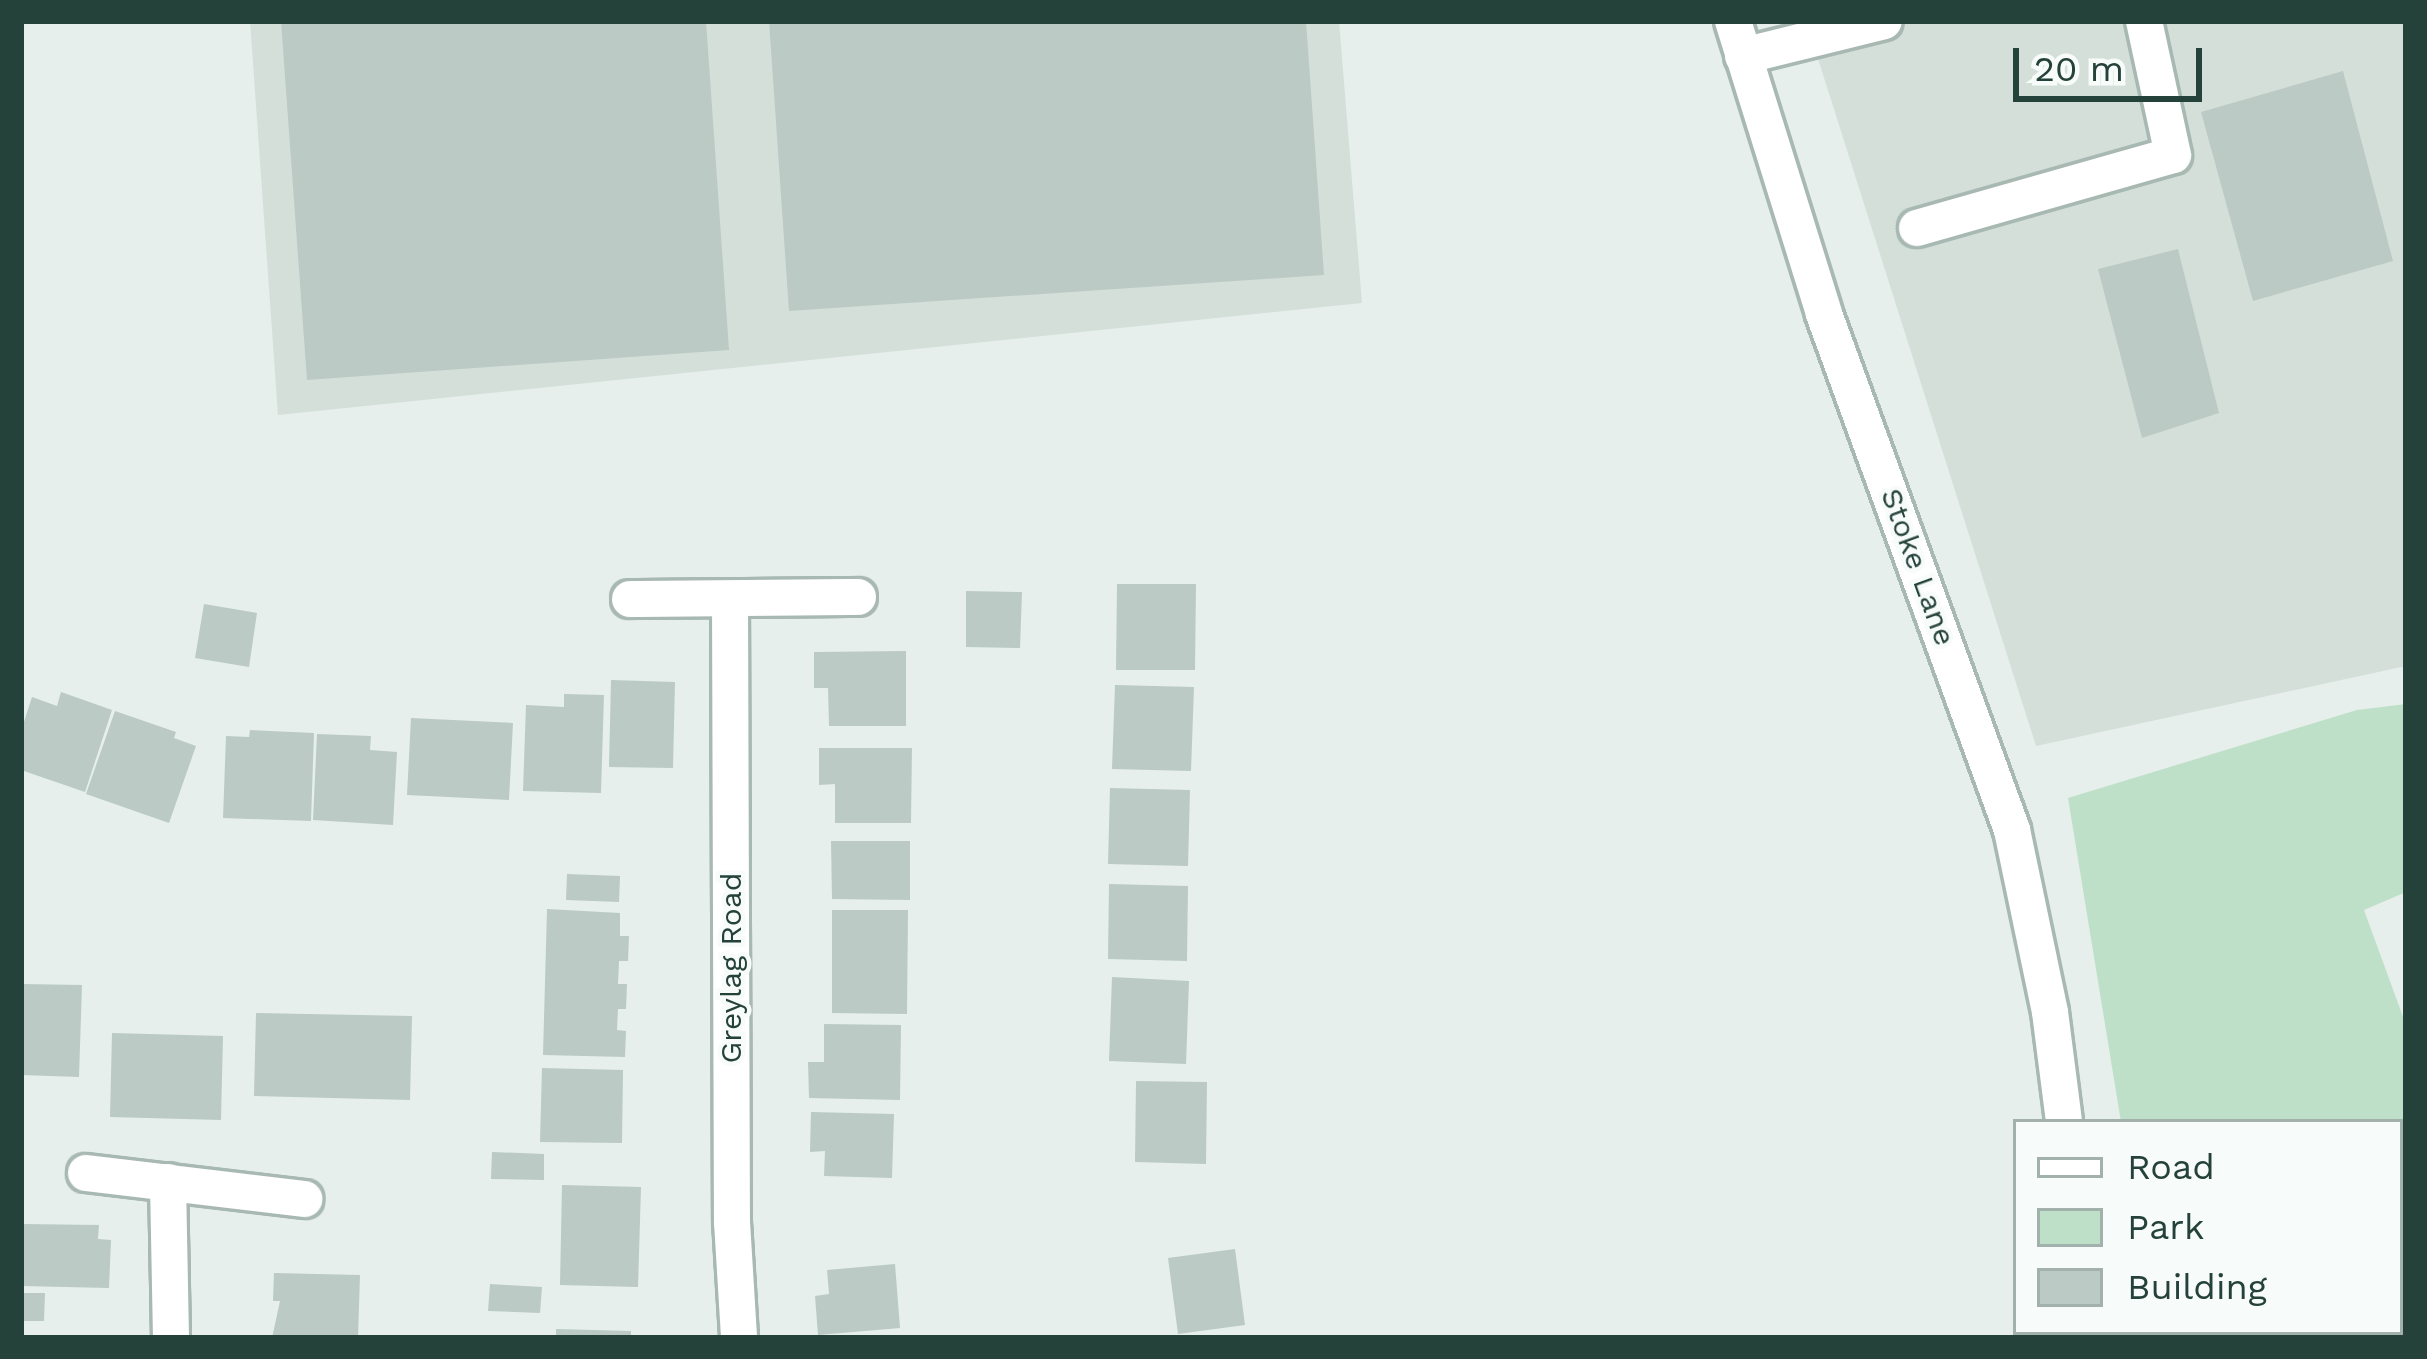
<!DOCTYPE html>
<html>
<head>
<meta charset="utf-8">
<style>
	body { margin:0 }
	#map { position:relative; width:2427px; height:1359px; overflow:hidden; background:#e6efeb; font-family:"Work Sans",sans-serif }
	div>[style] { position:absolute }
	.built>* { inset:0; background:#d4dfda }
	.green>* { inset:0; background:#bfe0c8 }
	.building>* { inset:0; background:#bbcac4 }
	.roads { filter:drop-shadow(3px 0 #a8b8b2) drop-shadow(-3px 0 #a8b8b2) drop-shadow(0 3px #a8b8b2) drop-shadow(0 -3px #a8b8b2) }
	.minor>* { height:36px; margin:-18px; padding:0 18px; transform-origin:18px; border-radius:18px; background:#fff }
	span { translate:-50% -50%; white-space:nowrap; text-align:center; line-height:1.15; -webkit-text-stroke:9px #f7fbf9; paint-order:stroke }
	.street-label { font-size:30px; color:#24423a }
	.frame { position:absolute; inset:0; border:24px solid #24423a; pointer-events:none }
	.legend { position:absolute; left:2013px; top:1119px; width:390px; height:216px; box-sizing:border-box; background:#f7fbf9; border:3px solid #a3b1ad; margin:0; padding:15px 21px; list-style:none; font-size:36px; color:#24423a }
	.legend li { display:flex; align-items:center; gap:24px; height:60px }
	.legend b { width:60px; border:3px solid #a3b1ad }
	.scale { position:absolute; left:2013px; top:48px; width:189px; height:54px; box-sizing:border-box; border:6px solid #24423a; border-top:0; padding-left:15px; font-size:36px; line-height:42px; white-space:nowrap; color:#24423a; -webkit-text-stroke:9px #f7fbf9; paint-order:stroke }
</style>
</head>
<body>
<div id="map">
	<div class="built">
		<div style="clip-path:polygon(250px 21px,1339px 21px,1362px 303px,278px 415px)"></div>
		<div style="clip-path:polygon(1806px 21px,2406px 21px,2406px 666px,2036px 746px)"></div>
	</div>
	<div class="green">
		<div style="clip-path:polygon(2406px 704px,2406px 892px,2364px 910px,2406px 1025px,2406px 1338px,2142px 1338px,2142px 1332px,2400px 1332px,2400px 1122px,2121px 1122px,2068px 798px,2357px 710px)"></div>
	</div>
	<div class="building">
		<div style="clip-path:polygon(281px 21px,706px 21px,729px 350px,307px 380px)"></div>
		<div style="clip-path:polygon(769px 21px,1306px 21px,1324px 275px,789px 311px)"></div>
		<div style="clip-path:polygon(2343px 71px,2393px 261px,2253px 301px,2201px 112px)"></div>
		<div style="clip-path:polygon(2178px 249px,2219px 413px,2142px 438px,2098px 269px)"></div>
		<div style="clip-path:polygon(1117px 584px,1196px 584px,1195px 670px,1116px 670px)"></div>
		<div style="clip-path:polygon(966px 591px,1022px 592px,1020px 648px,966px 647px)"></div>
		<div style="clip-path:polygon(204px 604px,257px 613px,249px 667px,195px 658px)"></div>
		<div style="clip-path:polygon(906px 651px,906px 726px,829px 726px,828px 688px,814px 688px,814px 652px)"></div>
		<div style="clip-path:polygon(611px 680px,675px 682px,673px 768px,609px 767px)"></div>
		<div style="clip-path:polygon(1115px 685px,1194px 687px,1191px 771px,1112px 769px)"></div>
		<div style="clip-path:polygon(61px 692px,112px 710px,85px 792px,21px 770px,21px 731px,32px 697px,57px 706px)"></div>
		<div style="clip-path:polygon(564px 694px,604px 695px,601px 793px,523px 791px,526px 705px,564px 707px)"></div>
		<div style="clip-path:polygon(115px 711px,176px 732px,174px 738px,196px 746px,169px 823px,86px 794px)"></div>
		<div style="clip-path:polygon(411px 718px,513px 723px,509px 800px,407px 795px)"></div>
		<div style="clip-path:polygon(250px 730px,314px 733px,311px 821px,223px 818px,226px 736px,249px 737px)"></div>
		<div style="clip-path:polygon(317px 734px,371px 736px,370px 750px,397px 752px,393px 825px,313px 820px)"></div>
		<div style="clip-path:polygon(819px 748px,912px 748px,911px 823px,835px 823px,835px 784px,819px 785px)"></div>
		<div style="clip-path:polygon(1110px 788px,1190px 790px,1188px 866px,1108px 864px)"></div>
		<div style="clip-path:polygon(831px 841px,910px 841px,910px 900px,832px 899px)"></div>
		<div style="clip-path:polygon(567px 874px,620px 876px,619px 902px,566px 900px)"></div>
		<div style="clip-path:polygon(1109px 884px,1188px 886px,1187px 961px,1108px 959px)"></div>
		<div style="clip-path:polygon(547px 909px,620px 913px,620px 936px,629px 936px,628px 961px,619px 961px,618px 984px,627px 984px,626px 1009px,618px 1009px,617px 1030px,626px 1031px,625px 1057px,543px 1055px)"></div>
		<div style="clip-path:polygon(832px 910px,908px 910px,907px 1014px,832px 1013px)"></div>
		<div style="clip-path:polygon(1112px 977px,1189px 981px,1186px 1064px,1109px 1061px)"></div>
		<div style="clip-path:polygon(21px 984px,82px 985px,79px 1077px,21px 1075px)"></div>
		<div style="clip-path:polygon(256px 1013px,412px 1016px,410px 1100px,254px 1096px)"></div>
		<div style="clip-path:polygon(824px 1024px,901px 1025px,900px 1100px,809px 1098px,808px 1062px,824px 1062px)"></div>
		<div style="clip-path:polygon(112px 1033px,223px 1036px,221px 1120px,110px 1117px)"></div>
		<div style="clip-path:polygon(542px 1068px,623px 1070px,622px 1143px,540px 1142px)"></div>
		<div style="clip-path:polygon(1136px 1081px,1207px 1082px,1206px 1164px,1135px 1162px)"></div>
		<div style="clip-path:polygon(811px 1112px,894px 1114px,892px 1178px,824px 1176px,825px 1151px,810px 1152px)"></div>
		<div style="clip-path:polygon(492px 1152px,544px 1154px,544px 1180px,491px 1179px)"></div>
		<div style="clip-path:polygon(562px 1185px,641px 1187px,638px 1287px,560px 1285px)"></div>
		<div style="clip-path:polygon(22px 1224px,99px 1225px,98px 1239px,111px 1240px,109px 1288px,21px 1286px)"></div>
		<div style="clip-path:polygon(1235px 1249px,1245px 1325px,1178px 1334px,1168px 1258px)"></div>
		<div style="clip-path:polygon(895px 1264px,900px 1328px,818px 1335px,815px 1296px,829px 1294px,827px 1270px)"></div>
		<div style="clip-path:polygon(274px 1273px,360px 1275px,358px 1338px,272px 1338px,280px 1301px,273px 1301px)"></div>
		<div style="clip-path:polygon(490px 1284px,542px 1287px,540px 1313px,488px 1311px)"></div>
		<div style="clip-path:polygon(21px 1293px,45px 1293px,44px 1321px,21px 1321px)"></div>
		<div style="clip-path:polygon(556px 1329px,631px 1331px,631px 1338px,556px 1338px)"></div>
	</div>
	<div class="roads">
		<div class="minor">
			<div style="left:1733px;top:21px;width:307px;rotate:72.7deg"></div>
			<div style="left:1824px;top:314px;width:549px;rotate:69.98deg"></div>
			<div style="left:2012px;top:830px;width:186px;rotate:78.2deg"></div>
			<div style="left:2050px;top:1012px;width:111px;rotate:82.7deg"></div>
			<div style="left:1743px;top:56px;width:145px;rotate:-13.9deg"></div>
			<div style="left:1917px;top:228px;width:266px;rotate:-15.9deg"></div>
			<div style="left:2173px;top:155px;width:137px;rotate:-102.2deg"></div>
			<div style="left:630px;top:599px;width:228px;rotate:-0.5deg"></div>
			<div style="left:730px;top:599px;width:623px;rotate:89.82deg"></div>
			<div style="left:732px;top:1222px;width:116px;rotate:86.5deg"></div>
			<div style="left:86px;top:1173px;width:220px;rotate:6.8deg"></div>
			<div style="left:168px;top:1182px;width:156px;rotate:88.9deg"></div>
			<div style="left:2081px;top:1332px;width:6px;rotate:90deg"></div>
		</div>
	</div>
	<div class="street-label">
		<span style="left:1918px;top:567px;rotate:70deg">Stoke Lane</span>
		<span style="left:731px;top:968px;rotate:-90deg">Greylag Road</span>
	</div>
	<div class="frame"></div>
	<ul class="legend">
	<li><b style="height:15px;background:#fff"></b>Road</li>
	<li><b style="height:33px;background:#bfe0c8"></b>Park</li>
	<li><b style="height:33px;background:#bbcac4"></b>Building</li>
	</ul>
	<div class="scale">20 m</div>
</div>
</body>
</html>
